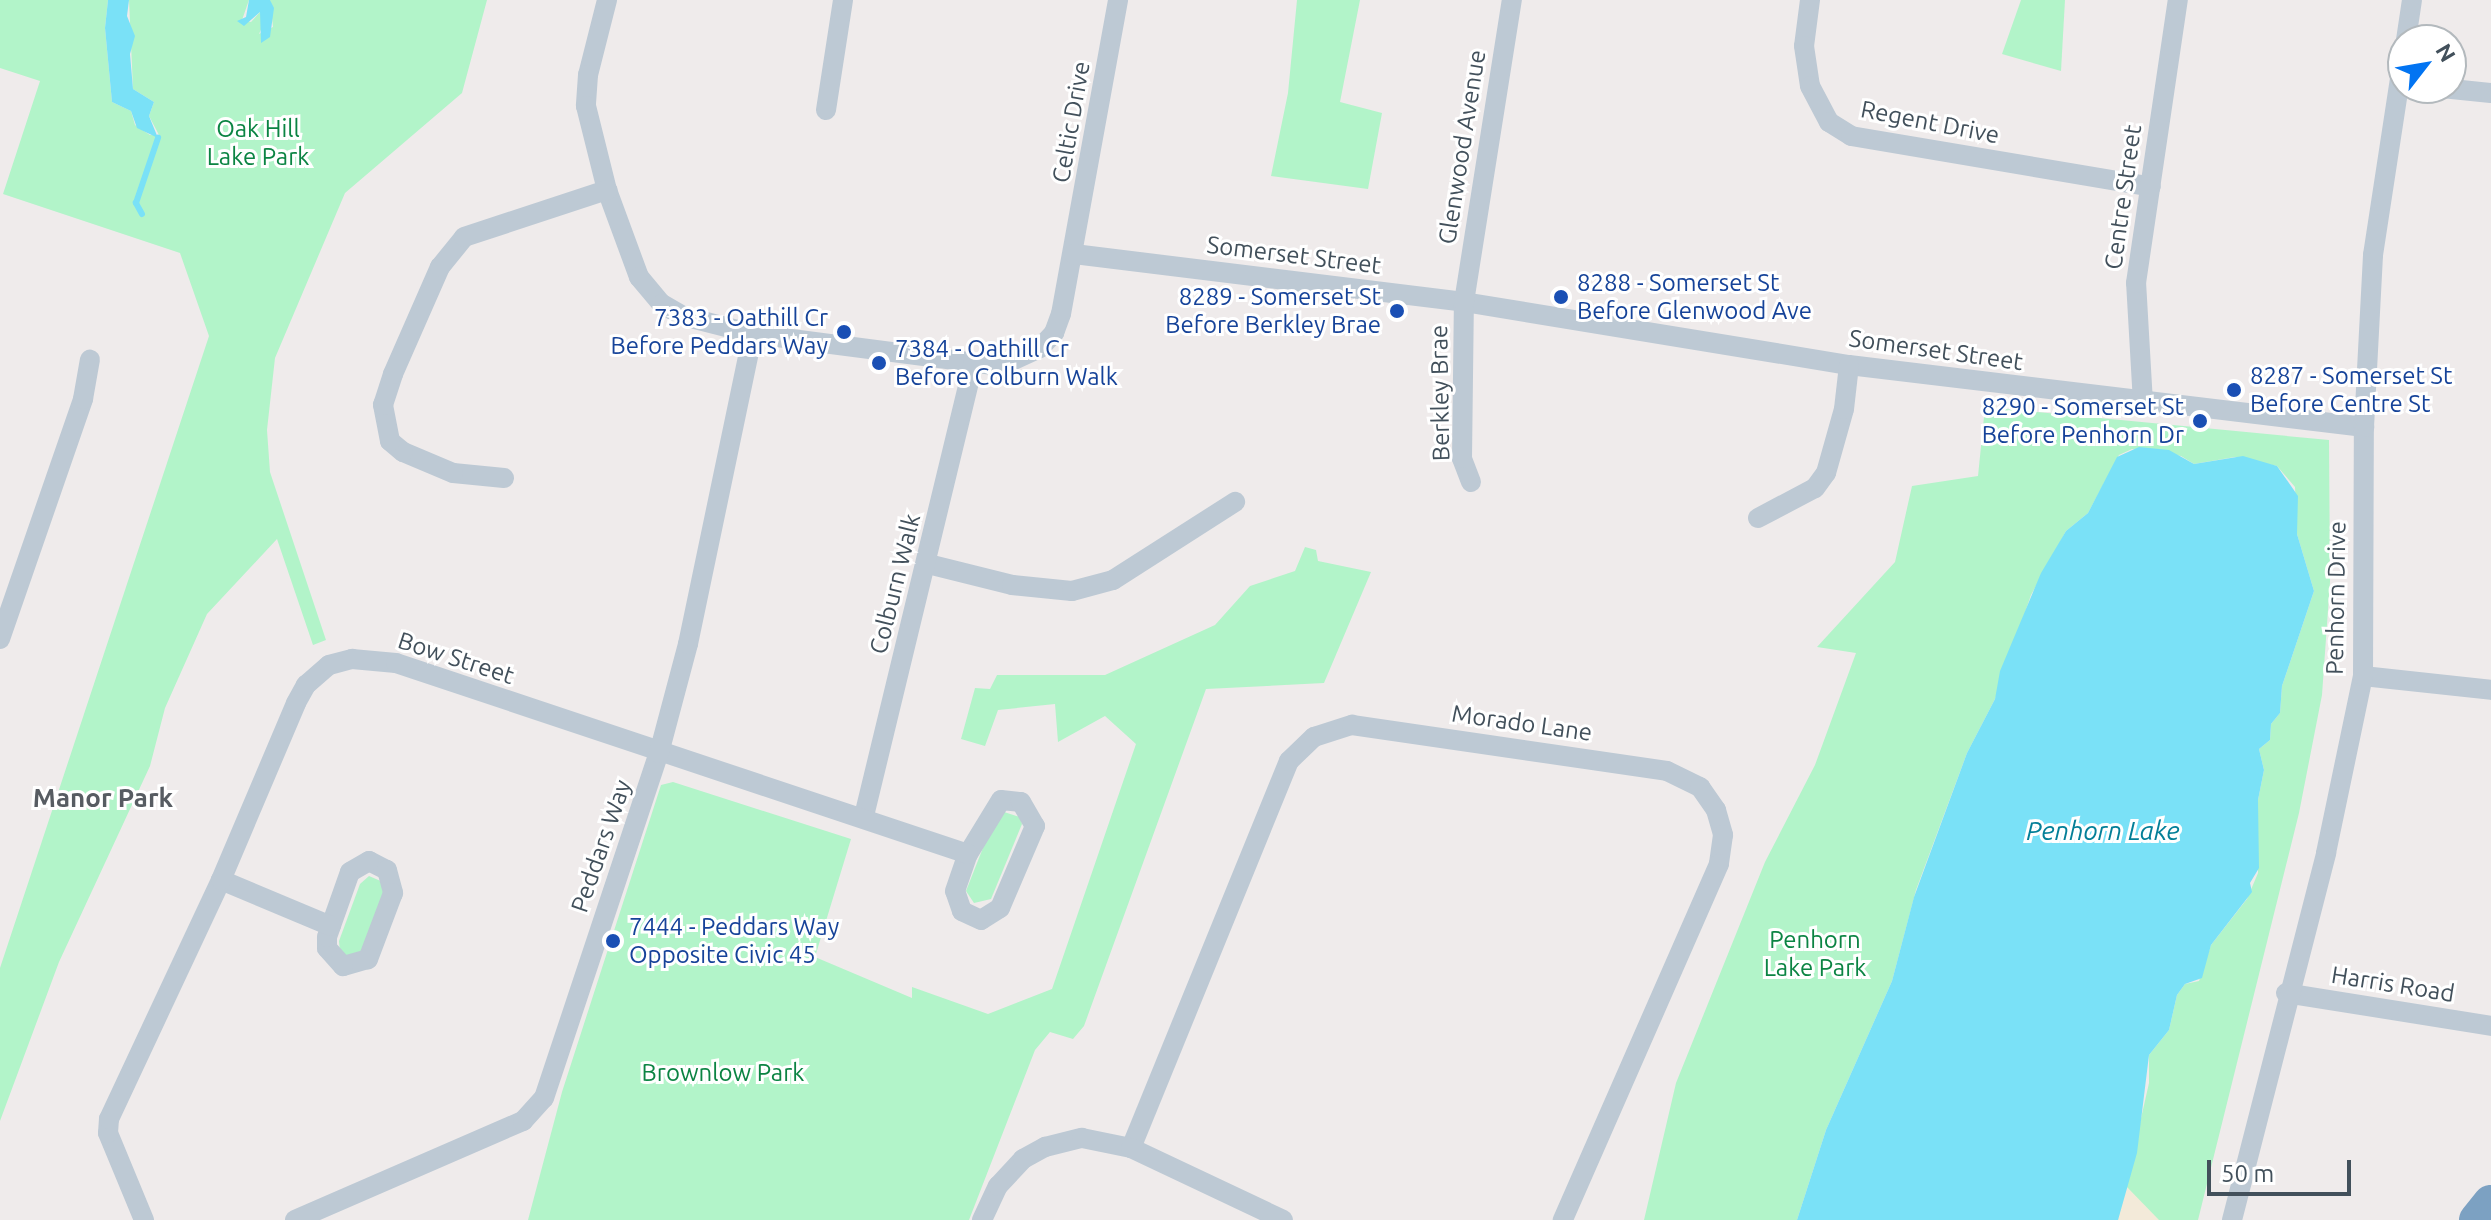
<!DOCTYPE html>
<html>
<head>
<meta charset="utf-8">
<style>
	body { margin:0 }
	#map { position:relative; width:2491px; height:1220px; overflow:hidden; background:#efebeb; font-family:Ubuntu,sans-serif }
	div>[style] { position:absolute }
	.green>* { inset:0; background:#b2f4c9 }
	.sand>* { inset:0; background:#f3ead9 }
	.water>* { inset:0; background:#7ae1f7 }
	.stream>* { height:6px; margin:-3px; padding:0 3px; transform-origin:3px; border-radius:3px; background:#7ae1f7 }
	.street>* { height:20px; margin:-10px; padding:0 10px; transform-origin:10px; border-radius:10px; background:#bdc9d4 }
	.highway>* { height:36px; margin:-18px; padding:0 18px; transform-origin:18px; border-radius:18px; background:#7ca1c2 }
	.dots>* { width:22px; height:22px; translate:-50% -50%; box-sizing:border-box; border:4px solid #fff; border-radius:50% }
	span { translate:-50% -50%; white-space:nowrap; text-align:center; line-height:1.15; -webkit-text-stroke:6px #fff; paint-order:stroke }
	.street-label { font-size:24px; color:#42505b }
	.park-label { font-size:24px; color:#0b8443 }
	.transit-label { font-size:24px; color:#164399 }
	.left { translate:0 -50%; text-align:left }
	.right { translate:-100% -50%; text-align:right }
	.neighbourhood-label { font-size:26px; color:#575c62; font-weight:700 }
	.water-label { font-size:26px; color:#037f98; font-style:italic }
	.north { position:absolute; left:2387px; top:24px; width:80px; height:80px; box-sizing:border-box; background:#fff; border:2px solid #b3b9bd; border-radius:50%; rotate:59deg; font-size:22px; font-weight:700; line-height:32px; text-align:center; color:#42505b }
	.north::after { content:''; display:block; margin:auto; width:28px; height:36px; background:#0274f2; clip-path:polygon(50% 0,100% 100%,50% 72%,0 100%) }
	.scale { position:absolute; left:2207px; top:1160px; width:144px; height:36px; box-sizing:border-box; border:4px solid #42505b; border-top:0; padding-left:10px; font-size:24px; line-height:28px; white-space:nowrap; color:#42505b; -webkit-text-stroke:6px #fff; paint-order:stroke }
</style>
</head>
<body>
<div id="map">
	<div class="green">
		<div style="clip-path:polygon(0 0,108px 0,105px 28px,112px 102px,131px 111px,135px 125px,150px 135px,159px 135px,149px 116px,154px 102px,133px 89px,129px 0,249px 0,242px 20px,251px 22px,260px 12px,264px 23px,259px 34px,273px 27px,270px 0,487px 0,462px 93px,345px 193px,275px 358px,267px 430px,270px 472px,326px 640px,313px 645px,277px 539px,207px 614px,165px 708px,150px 766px,59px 962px,0 1121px,0 968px,209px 336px,180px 253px,3px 194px,40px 81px,0 68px)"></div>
		<div style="clip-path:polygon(1297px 0,1360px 0,1340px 102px,1382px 113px,1368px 189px,1271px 176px,1288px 93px)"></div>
		<div style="clip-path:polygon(2021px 0,2065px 0,2061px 71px,2002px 54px)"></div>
		<div style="clip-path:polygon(1985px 407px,2329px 440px,2330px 582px,2322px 695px,2299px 813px,2198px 1220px,2118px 1220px,2149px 1083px,2149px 1055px,2169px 1030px,2177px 995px,2185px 984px,2199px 981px,2211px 945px,2247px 899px,2258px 873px,2258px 800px,2264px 770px,2259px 749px,2270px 740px,2271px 724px,2280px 713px,2282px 686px,2314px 591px,2297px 534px,2295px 487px,2277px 466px,2235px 457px,2194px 464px,2181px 456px,2132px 449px,2119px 455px,2088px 513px,2066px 531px,2031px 595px,1995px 699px,1967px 753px,1916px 890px,1892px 981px,1826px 1130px,1797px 1220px,1644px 1220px,1676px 1083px,1765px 862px,1815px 765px,1856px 653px,1817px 647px,1895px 562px,1912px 486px,1978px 476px)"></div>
		<div style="clip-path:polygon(1305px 547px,1316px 550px,1318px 561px,1371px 572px,1324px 683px,1206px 689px,1084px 1026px,1073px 1039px,1050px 1032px,1035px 1050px,969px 1220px,528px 1220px,562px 1092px,661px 785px,673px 782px,851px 839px,815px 957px,912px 998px,912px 987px,988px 1014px,1052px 989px,1136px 744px,1105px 716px,1058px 742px,1055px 704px,998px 710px,985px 746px,961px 739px,975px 688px,990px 689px,997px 675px,1105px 675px,1215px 625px,1250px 586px,1295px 571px)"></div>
		<div style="clip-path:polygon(1004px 812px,1020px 817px,1022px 824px,991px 899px,974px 903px,966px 891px,990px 830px)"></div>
		<div style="clip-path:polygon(369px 876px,383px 882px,384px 897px,366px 948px,350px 960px,340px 952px,339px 941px,360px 884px)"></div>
	</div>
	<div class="sand">
		<div style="clip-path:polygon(2126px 1186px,2159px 1220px,2118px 1220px)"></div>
	</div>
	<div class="water">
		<div style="clip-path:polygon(108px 0,129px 0,127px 16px,135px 36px,130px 54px,133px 89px,154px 102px,149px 116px,158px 138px,137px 128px,131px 111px,112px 102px,105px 28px)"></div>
		<div style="clip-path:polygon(249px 0,270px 0,274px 8px,270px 37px,261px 43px,260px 12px,244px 26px,237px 21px,246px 17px)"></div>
		<div style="clip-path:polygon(2139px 447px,2169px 450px,2194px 464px,2243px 456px,2277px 466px,2298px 496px,2297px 534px,2314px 591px,2282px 686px,2280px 713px,2271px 724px,2270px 740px,2259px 749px,2264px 770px,2258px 800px,2259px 868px,2250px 883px,2252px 892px,2211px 945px,2202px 978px,2185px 984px,2177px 995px,2169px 1030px,2149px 1055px,2137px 1153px,2118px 1220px,1797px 1220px,1826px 1130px,1892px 981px,1914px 897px,1967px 753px,1995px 699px,2000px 671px,2041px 573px,2066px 531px,2088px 513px,2117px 457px)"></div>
	</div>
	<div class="stream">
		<div style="left:142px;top:214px;width:13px;rotate:-119deg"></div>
		<div style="left:136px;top:203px;width:69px;rotate:-71.3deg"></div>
	</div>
	<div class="street">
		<div style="left:607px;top:0;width:77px;rotate:104.2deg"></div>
		<div style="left:588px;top:75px;width:31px;rotate:94deg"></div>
		<div style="left:586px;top:106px;width:87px;rotate:76deg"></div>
		<div style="left:607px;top:190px;width:93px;rotate:69.8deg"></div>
		<div style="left:639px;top:277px;width:35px;rotate:50deg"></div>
		<div style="left:662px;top:304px;width:24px;rotate:30deg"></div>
		<div style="left:683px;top:316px;width:72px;rotate:14.4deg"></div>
		<div style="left:753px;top:334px;width:250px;rotate:7.4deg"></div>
		<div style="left:1001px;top:366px;width:43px;rotate:-24.8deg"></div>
		<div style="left:1040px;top:348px;width:21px;rotate:-47deg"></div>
		<div style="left:1054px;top:333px;width:20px;rotate:-70deg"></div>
		<div style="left:1061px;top:314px;width:319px;rotate:-79.7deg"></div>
		<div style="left:1810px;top:0;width:46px;rotate:97.4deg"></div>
		<div style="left:1804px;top:46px;width:40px;rotate:81.5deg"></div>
		<div style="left:1810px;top:86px;width:41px;rotate:62.2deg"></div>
		<div style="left:1829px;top:122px;width:26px;rotate:32deg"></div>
		<div style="left:1851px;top:136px;width:304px;rotate:9.6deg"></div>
		<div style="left:2406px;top:40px;width:40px;rotate:-81.5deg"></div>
		<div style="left:2442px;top:88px;width:49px;rotate:5.8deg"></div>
		<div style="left:826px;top:110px;width:111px;rotate:-81.2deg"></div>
		<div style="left:1074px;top:254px;width:393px;rotate:7deg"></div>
		<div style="left:1464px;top:302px;width:390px;rotate:9.3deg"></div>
		<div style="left:1849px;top:365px;width:519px;rotate:6.86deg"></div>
		<div style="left:2143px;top:403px;width:120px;rotate:-93.3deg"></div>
		<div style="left:2136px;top:283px;width:286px;rotate:-81.6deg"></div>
		<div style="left:504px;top:478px;width:51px;rotate:-174.4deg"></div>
		<div style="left:453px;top:473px;width:54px;rotate:-157.2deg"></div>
		<div style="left:403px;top:452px;width:17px;rotate:-140deg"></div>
		<div style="left:390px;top:441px;width:37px;rotate:-101deg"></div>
		<div style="left:383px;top:405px;width:33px;rotate:-72deg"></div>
		<div style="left:393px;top:374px;width:117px;rotate:-66.3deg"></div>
		<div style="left:440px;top:267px;width:38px;rotate:-51deg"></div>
		<div style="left:464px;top:237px;width:151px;rotate:-18.2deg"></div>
		<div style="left:1471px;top:482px;width:26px;rotate:-111deg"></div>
		<div style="left:1462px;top:458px;width:156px;rotate:-89.3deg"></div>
		<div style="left:1464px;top:302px;width:306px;rotate:-81deg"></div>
		<div style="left:1758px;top:518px;width:64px;rotate:-27.8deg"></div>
		<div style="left:1815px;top:488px;width:19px;rotate:-54deg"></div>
		<div style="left:1826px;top:473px;width:66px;rotate:-74.3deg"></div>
		<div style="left:1844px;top:409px;width:44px;rotate:-83.5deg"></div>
		<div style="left:928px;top:564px;width:87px;rotate:14deg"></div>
		<div style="left:1012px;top:585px;width:60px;rotate:5.7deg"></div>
		<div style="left:1072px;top:591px;width:42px;rotate:-15deg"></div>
		<div style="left:1113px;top:580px;width:145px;rotate:-32.6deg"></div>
		<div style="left:0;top:639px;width:254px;rotate:-70.9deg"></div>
		<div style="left:83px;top:399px;width:40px;rotate:-80deg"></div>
		<div style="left:2363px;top:676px;width:129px;rotate:6.2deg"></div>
		<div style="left:1001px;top:800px;width:20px;rotate:6deg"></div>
		<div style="left:1021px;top:802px;width:28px;rotate:60deg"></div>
		<div style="left:1035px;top:826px;width:89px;rotate:113.1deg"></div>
		<div style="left:1000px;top:908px;width:22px;rotate:148deg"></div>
		<div style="left:981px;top:920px;width:21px;rotate:-155deg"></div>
		<div style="left:962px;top:911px;width:21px;rotate:-109deg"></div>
		<div style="left:955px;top:891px;width:39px;rotate:-71deg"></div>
		<div style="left:968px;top:854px;width:63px;rotate:-58.6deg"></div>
		<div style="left:864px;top:816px;width:466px;rotate:-76.4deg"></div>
		<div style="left:369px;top:861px;width:20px;rotate:27deg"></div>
		<div style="left:387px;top:870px;width:24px;rotate:75deg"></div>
		<div style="left:393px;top:893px;width:71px;rotate:110.7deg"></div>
		<div style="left:368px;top:959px;width:26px;rotate:164deg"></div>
		<div style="left:343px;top:966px;width:24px;rotate:-132deg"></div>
		<div style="left:327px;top:948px;width:11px;rotate:-90deg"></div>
		<div style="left:327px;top:937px;width:69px;rotate:-70.5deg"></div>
		<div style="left:350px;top:872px;width:22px;rotate:-30deg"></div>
		<div style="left:221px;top:880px;width:119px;rotate:22.7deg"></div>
		<div style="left:2286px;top:993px;width:208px;rotate:9.1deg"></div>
		<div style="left:1131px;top:1148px;width:418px;rotate:-67.8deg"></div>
		<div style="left:1289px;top:761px;width:35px;rotate:-44deg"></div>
		<div style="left:1314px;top:737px;width:40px;rotate:-18deg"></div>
		<div style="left:1352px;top:725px;width:318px;rotate:8.3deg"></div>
		<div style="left:1667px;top:771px;width:37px;rotate:26deg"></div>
		<div style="left:1700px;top:787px;width:28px;rotate:55deg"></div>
		<div style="left:1716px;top:810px;width:26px;rotate:74deg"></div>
		<div style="left:1723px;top:835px;width:29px;rotate:98deg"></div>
		<div style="left:1719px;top:864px;width:389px;rotate:113.7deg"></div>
		<div style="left:144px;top:1220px;width:94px;rotate:-112.5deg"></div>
		<div style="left:108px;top:1133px;width:14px;rotate:-86deg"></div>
		<div style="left:109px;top:1119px;width:264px;rotate:-64.9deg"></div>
		<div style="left:221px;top:880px;width:192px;rotate:-67deg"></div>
		<div style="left:296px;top:703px;width:21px;rotate:-61deg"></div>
		<div style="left:306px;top:685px;width:30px;rotate:-41deg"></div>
		<div style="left:329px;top:665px;width:24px;rotate:-15deg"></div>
		<div style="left:352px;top:659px;width:44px;rotate:5.2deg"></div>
		<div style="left:396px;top:663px;width:603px;rotate:18.46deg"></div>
		<div style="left:295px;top:1220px;width:249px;rotate:-23.5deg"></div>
		<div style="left:523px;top:1121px;width:31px;rotate:-48deg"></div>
		<div style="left:544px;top:1098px;width:364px;rotate:-71.6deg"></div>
		<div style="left:659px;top:753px;width:113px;rotate:-75.1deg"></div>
		<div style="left:688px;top:644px;width:317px;rotate:-78.2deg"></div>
		<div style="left:982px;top:1220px;width:38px;rotate:-65deg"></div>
		<div style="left:998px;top:1186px;width:37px;rotate:-47deg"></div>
		<div style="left:1023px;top:1159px;width:25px;rotate:-29deg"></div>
		<div style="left:1045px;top:1147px;width:38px;rotate:-14deg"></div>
		<div style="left:1082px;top:1138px;width:50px;rotate:11.5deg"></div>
		<div style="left:1131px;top:1148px;width:168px;rotate:25.3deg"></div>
		<div style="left:2232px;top:1220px;width:379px;rotate:-75.6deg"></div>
		<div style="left:2326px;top:853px;width:181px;rotate:-78.2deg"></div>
		<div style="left:2363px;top:676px;width:249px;rotate:-89.8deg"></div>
		<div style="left:2364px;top:427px;width:172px;rotate:-87deg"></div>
		<div style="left:2373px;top:255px;width:198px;rotate:-81.3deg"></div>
	</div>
	<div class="highway">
		<div style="left:2477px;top:1220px;width:22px;rotate:-51deg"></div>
	</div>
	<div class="dots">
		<div style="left:1561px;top:297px;background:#1a4fb4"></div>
		<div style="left:1397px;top:311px;background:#1a4fb4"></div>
		<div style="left:844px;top:332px;background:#1a4fb4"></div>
		<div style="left:879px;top:363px;background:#1a4fb4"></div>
		<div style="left:2234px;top:390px;background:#1a4fb4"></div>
		<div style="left:2200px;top:421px;background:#1a4fb4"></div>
		<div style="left:613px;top:941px;background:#1a4fb4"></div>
	</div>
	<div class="street-label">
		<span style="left:1071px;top:122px;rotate:-80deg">Celtic Drive</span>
		<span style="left:1930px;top:122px;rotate:11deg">Regent Drive</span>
		<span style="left:1462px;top:147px;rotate:-81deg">Glenwood Avenue</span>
		<span style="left:2123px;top:197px;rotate:-82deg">Centre Street</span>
		<span style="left:1294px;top:255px;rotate:7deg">Somerset Street</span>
		<span style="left:1936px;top:350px;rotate:8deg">Somerset Street</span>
		<span style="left:1440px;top:393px;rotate:-91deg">Berkley Brae</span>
		<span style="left:895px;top:584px;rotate:-76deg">Colburn Walk</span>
		<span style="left:2336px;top:598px;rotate:-89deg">Penhorn Drive</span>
		<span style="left:456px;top:658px;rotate:18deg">Bow Street</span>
		<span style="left:1522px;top:723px;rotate:8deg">Morado Lane</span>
		<span style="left:601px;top:846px;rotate:-71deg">Peddars Way</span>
		<span style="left:2393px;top:984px;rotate:9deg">Harris Road</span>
	</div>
	<div class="park-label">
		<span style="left:258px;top:143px">Oak Hill<br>Lake Park</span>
		<span style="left:1815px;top:954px">Penhorn<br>Lake Park</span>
		<span style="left:723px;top:1073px">Brownlow Park</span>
	</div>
	<div class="transit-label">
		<span class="left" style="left:1577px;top:297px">8288 - Somerset St<br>Before Glenwood Ave</span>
		<span class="right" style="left:1381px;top:311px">8289 - Somerset St<br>Before Berkley Brae</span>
		<span class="right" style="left:828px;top:332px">7383 - Oathill Cr<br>Before Peddars Way</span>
		<span class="left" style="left:895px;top:363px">7384 - Oathill Cr<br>Before Colburn Walk</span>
		<span class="left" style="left:2250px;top:390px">8287 - Somerset St<br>Before Centre St</span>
		<span class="right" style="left:2184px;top:421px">8290 - Somerset St<br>Before Penhorn Dr</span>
		<span class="left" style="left:629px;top:941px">7444 - Peddars Way<br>Opposite Civic 45</span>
	</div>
	<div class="neighbourhood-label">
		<span style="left:103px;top:798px">Manor Park</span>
	</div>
	<div class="water-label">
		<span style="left:2103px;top:831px">Penhorn Lake</span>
	</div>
	<div class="north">N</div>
	<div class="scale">50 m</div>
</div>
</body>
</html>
